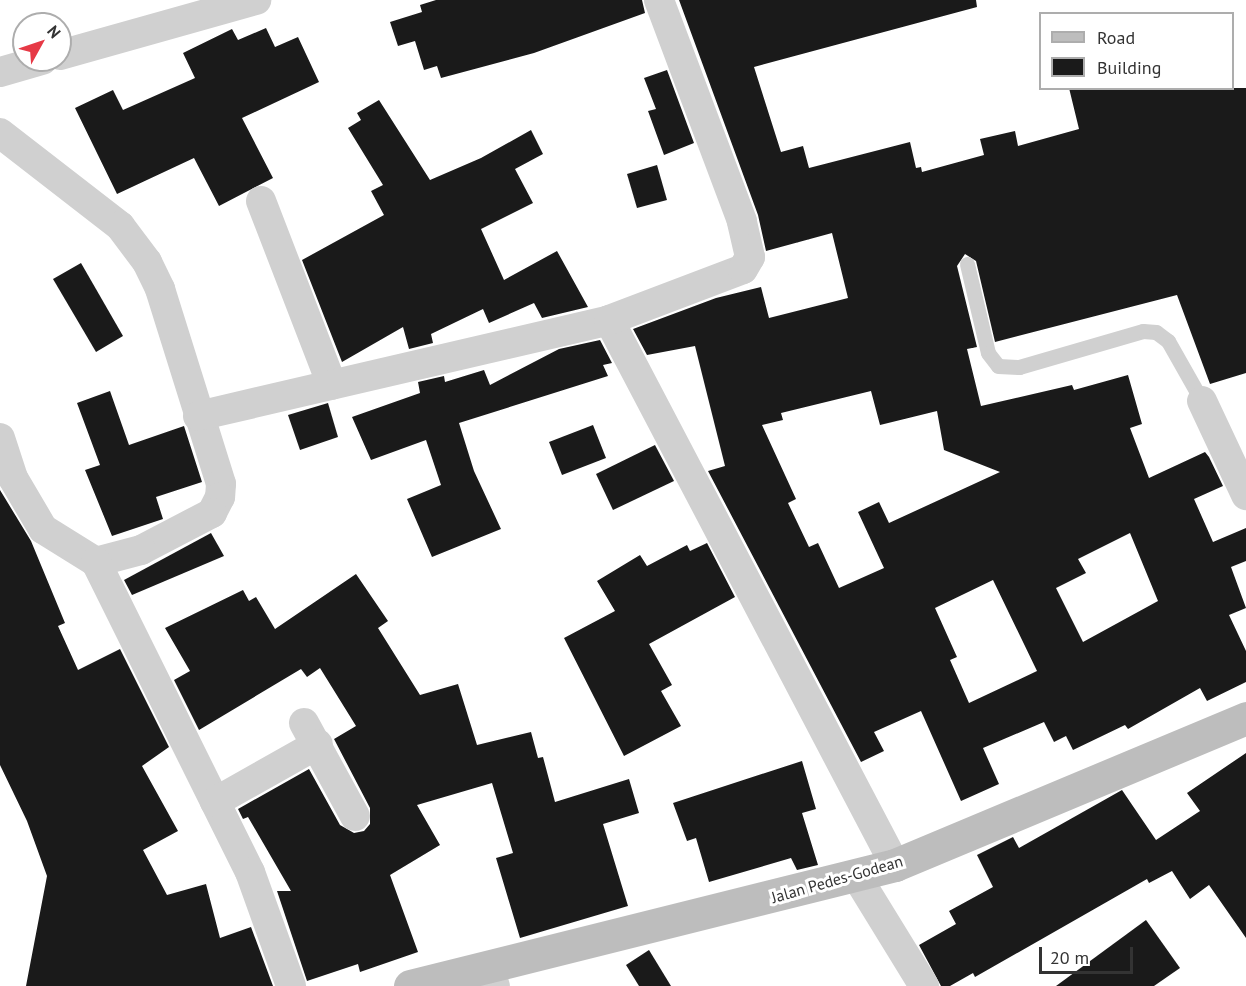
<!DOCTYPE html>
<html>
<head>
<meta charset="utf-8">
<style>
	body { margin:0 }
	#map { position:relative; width:1246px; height:986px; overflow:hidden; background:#fff; font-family:"PT Sans",sans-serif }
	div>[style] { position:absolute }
	.building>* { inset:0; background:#1a1a1a }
	.lane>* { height:15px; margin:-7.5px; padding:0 7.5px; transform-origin:7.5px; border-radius:7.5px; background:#d0d0d0 }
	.street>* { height:30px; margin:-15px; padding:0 15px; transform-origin:15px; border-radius:15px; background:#d0d0d0 }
	.secondary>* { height:33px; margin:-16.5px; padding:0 16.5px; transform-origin:16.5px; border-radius:16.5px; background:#bdbdbd }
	span { translate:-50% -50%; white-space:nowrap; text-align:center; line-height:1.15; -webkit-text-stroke:6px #fff; paint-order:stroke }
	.street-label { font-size:16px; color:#333 }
	.legend { position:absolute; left:1039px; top:12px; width:195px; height:78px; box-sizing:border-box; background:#fff; border:2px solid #adadad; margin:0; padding:8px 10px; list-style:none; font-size:18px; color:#333 }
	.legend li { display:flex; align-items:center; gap:12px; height:30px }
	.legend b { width:30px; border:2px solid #adadad }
	.north { position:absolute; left:12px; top:12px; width:60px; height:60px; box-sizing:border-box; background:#fff; border:2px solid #adadad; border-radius:50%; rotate:50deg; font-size:16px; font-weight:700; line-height:24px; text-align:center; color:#333 }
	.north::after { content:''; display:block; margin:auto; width:21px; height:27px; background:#e63946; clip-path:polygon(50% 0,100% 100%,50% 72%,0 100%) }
	.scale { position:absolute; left:1039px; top:947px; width:94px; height:27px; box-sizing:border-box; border:3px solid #333; border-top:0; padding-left:8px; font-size:18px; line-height:21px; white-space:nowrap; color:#333; -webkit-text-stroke:4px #fff; paint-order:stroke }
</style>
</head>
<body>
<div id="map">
	<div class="building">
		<div style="clip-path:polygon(436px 0,642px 0,645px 13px,534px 53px,441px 78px,437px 66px,424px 70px,415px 41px,398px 46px,390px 22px,422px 12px,420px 5px)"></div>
		<div style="clip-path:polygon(evenodd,679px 0,976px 0,977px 7px,754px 67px,781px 152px,803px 146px,809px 168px,910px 142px,916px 168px,921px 167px,922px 172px,984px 155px,980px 139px,1015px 131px,1018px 146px,1079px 129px,1069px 88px,1246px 88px,1246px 373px,1210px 384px,1177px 295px,995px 342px,976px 261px,965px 254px,957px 266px,977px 347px,967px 349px,981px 406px,1072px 385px,1074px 390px,1128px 375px,1142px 424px,1130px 428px,1149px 478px,1205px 452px,1209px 457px,1223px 486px,1194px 499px,1213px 542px,1246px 528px,1246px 561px,1231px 567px,1246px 608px,1229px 615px,1246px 651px,1246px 682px,1207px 701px,1200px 688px,1128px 729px,1125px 725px,1073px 750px,1066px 736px,1054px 742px,1044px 722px,983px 748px,999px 784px,961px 801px,921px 711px,874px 732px,884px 751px,861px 762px,708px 471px,725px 466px,695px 346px,647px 355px,633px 329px,716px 298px,761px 287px,769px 318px,848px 298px,832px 233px,766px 251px,758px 215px,679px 0,871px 391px,880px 425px,937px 411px,944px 450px,1000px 472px,889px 523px,879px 502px,858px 512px,884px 568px,839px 588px,818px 543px,809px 547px,788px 503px,796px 499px,762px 425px,783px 420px,781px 413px,871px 391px,679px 0,1130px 533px,1158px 601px,1083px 642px,1056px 588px,1086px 573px,1078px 559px,1130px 533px,679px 0,993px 580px,1037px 671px,969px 703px,950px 660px,957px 657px,935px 608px,993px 580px)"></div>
		<div style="clip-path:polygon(266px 28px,275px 47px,298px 37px,319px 82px,242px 118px,273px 178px,219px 206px,194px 158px,117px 194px,75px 108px,113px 90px,123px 110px,195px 78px,183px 53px,232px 29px,238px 40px)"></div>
		<div style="clip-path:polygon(667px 70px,694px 143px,664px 155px,648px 111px,656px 109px,644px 78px)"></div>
		<div style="clip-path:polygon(379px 100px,430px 180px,481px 158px,531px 130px,543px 154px,515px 169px,533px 203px,481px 229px,504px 280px,557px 251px,588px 307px,542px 318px,534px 303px,489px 323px,483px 309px,431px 334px,433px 343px,409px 349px,403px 327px,342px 362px,302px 260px,384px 215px,371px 191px,383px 185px,348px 128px,361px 120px,357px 113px)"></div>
		<div style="clip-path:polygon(657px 165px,667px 200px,637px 208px,627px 174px)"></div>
		<div style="clip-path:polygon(81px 263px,123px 336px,96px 352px,53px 279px)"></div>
		<div style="clip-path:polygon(600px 340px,612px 363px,603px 365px,608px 376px,459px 423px,474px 471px,501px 529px,432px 557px,407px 499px,441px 485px,426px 440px,371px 460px,352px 417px,420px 393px,418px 382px,444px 376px,445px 382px,484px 370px,490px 385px,559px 349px)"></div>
		<div style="clip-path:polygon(110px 391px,129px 445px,184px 426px,202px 482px,156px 497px,163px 519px,112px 536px,85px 470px,100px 465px,77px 403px)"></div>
		<div style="clip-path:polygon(328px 403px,338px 437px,300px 450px,288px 415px)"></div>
		<div style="clip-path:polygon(593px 425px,606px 458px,562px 475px,549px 442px)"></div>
		<div style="clip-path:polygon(655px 445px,674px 481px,613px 510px,596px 474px)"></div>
		<div style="clip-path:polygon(0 490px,31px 541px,65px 623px,58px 626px,78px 670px,120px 649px,169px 747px,142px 766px,178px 831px,143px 850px,167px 895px,206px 884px,220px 938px,251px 927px,273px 986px,26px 986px,47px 876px,27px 821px,0 765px)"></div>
		<div style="clip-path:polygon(211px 533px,224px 556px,132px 595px,124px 580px)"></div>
		<div style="clip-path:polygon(707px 543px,735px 597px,649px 644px,672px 685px,661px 691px,681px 726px,624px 756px,564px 638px,615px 611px,597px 581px,640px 555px,647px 566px,687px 545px,690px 551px)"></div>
		<div style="clip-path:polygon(356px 574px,388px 621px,378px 628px,420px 695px,458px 684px,477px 745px,531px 732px,538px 758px,543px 757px,555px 802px,629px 779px,639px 813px,603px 824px,628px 906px,520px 938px,496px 858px,513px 853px,492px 783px,417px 805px,440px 845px,390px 875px,418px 952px,360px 972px,358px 964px,307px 981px,277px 891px,291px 891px,248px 817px,243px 819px,238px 809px,309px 769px,340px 825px,354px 833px,364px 831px,370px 824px,370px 808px,334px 739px,356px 726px,320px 668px,307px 677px,301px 669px,199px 730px,174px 680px,190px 671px,165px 628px,243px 590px,249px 601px,256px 597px,275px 629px)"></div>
		<div style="clip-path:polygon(1246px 753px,1246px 938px,1209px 885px,1190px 899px,1172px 871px,1149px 883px,1147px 879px,975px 977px,973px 973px,950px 986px,941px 986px,919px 945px,956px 924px,949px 911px,993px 887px,977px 855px,1013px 837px,1019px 848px,1122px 790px,1156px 840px,1200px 811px,1187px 793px)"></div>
		<div style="clip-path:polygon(802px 761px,816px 809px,802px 813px,818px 865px,797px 870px,791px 858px,709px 882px,696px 838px,687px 841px,673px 803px)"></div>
		<div style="clip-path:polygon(1146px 920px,1180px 968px,1154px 986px,1056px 986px)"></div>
		<div style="clip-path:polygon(649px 950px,671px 986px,639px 986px,626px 965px)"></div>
	</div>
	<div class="lane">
		<div style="left:967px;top:264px;width:91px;rotate:76.7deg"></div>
		<div style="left:988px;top:353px;width:16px;rotate:52deg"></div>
		<div style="left:998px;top:366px;width:21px;rotate:3deg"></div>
		<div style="left:1019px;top:367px;width:129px;rotate:-16.2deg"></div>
		<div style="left:1143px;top:331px;width:13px;rotate:4deg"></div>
		<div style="left:1156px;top:332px;width:15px;rotate:37deg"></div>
		<div style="left:1168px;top:341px;width:69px;rotate:60.5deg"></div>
	</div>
	<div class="street">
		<div style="left:60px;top:55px;width:204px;rotate:-15.7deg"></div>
		<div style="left:0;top:72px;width:44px;rotate:-15.9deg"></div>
		<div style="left:0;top:133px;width:152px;rotate:37.8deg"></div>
		<div style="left:120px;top:226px;width:45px;rotate:53.1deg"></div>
		<div style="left:147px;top:262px;width:30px;rotate:64deg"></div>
		<div style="left:160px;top:289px;width:204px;rotate:72.6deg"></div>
		<div style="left:221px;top:484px;width:13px;rotate:94deg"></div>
		<div style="left:220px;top:497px;width:18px;rotate:117deg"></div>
		<div style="left:212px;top:513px;width:80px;rotate:152.5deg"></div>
		<div style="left:141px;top:550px;width:47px;rotate:165.1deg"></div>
		<div style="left:96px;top:562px;width:62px;rotate:-148.1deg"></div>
		<div style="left:43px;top:529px;width:59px;rotate:-120.5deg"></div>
		<div style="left:13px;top:478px;width:42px;rotate:-108deg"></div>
		<div style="left:261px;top:201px;width:197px;rotate:68.9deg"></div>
		<div style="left:609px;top:320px;width:615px;rotate:62.31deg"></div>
		<div style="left:1202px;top:401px;width:104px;rotate:64.9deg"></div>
		<div style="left:198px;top:416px;width:422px;rotate:-13.1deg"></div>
		<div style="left:609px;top:320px;width:143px;rotate:-20.8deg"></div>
		<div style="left:743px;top:269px;width:14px;rotate:-60deg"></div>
		<div style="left:750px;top:257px;width:37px;rotate:-103deg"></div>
		<div style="left:742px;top:221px;width:236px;rotate:-110.6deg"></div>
		<div style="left:96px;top:562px;width:346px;rotate:63.6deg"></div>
		<div style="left:250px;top:872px;width:121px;rotate:70.2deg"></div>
		<div style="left:304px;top:723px;width:106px;rotate:61.3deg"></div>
		<div style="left:215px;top:802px;width:118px;rotate:-29.4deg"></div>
		<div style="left:857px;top:877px;width:128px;rotate:58.4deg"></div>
		<div style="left:489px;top:968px;width:19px;rotate:72deg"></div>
	</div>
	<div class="secondary">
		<div style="left:410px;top:986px;width:500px;rotate:-14deg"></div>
		<div style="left:895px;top:865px;width:381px;rotate:-22.7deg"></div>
	</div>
	<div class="street-label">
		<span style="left:837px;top:879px;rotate:-16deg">Jalan Pedes-Godean</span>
	</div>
	<ul class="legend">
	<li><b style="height:8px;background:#bdbdbd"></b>Road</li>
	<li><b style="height:16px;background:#1a1a1a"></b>Building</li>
	</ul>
	<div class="north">N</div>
	<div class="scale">20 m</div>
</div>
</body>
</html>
